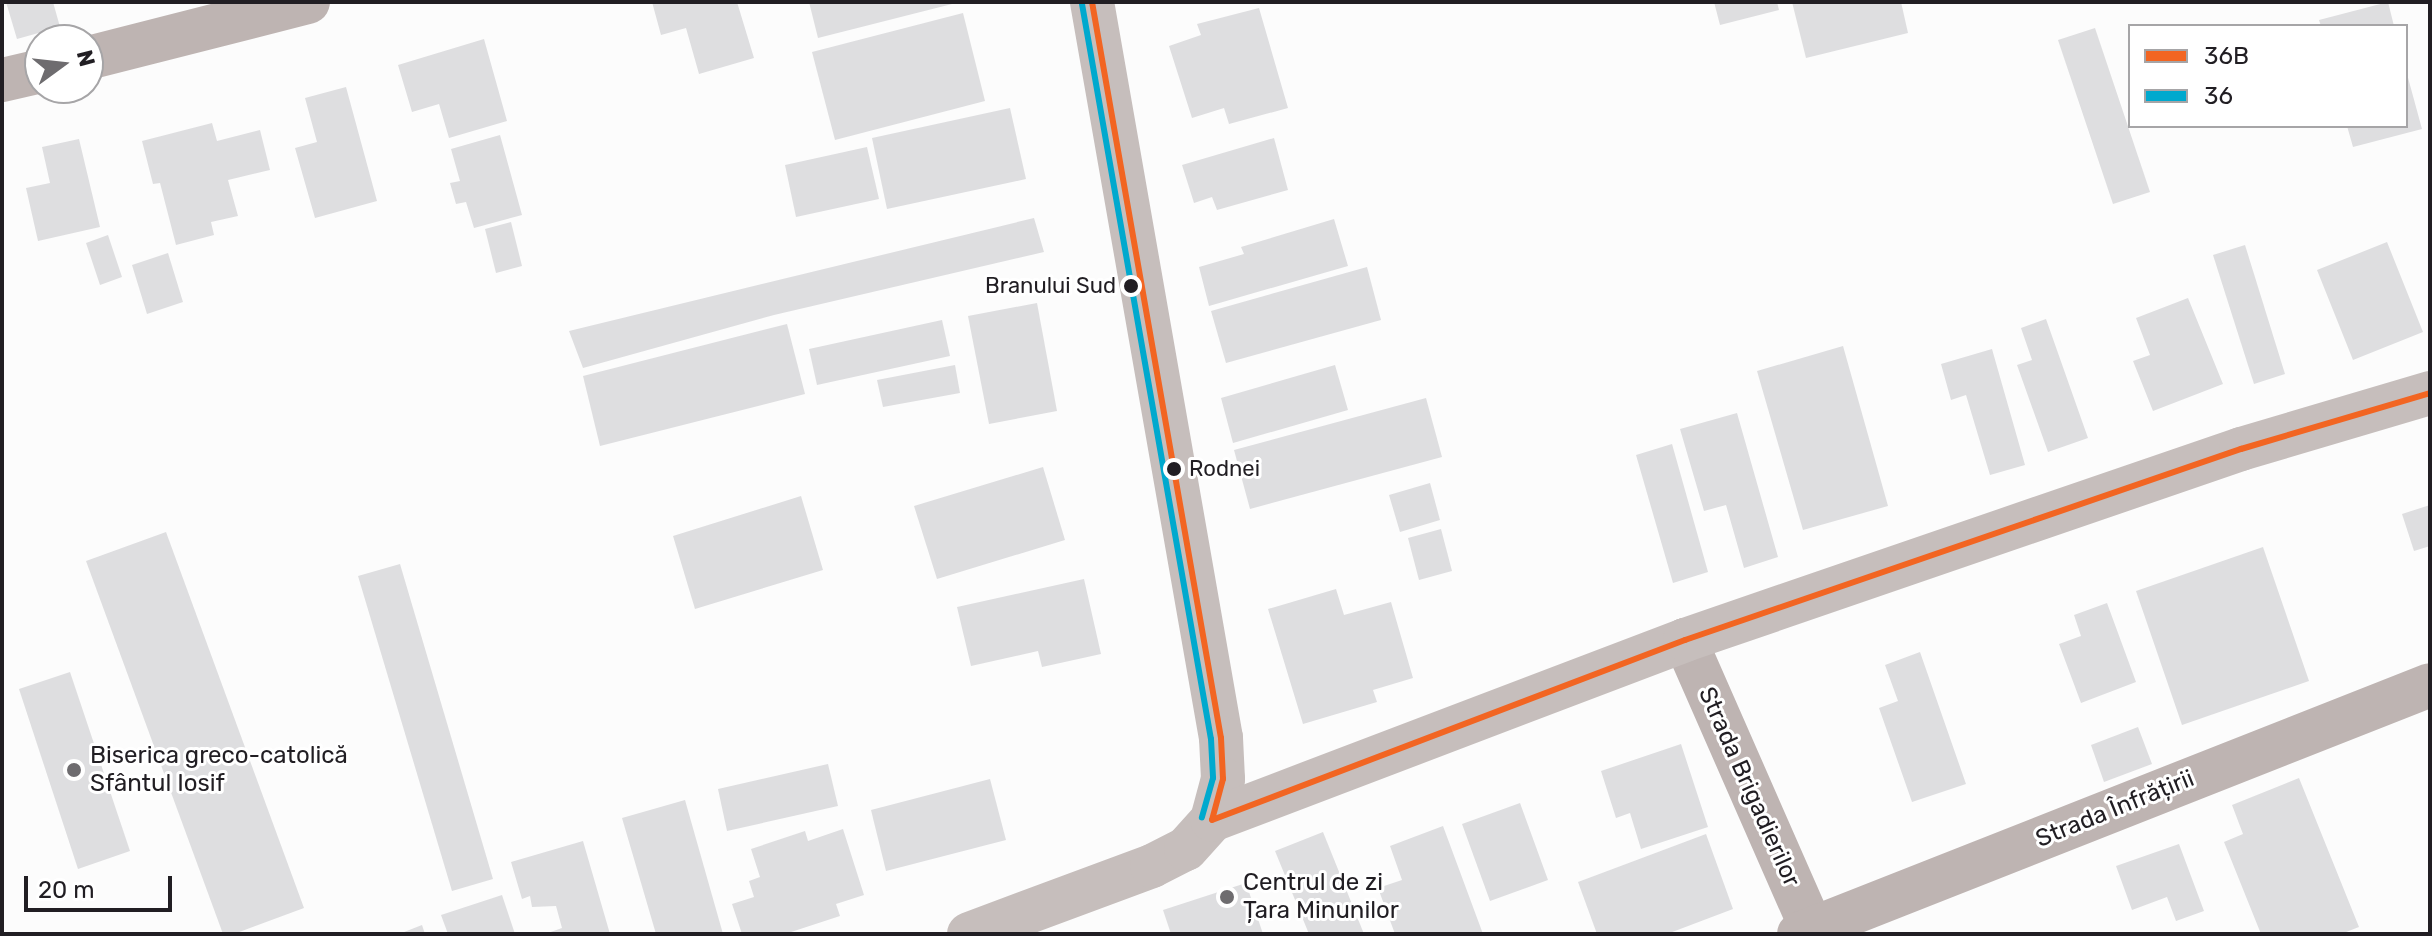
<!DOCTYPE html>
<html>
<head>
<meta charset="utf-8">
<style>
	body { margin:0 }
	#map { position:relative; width:2432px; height:936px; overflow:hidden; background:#fcfcfc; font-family:Rubik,sans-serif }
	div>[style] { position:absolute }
	.building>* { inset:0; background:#dedee0 }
	.street>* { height:44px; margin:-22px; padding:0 22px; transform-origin:22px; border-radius:22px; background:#beb4b2 }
	.secondary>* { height:44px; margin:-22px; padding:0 22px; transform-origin:22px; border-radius:22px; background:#c6bebc }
	.bus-1>* { height:6px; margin:-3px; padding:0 3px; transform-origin:3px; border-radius:3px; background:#f26522 }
	.bus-2>* { height:6px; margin:-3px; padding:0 3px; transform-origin:3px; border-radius:3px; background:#00a9ce }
	.dots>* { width:22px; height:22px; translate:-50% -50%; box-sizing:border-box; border:4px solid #fff; border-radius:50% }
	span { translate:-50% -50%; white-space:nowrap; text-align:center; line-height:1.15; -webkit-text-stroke:6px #fff; paint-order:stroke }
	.bus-label { font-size:22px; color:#211e23 }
	.right { translate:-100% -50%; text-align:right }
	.left { translate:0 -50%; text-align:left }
	.poi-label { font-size:24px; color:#211e23 }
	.street-label { font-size:24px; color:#211e23 }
	.frame { position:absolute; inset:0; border:4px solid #211e23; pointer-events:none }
	.legend { position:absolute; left:2128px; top:24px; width:280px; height:104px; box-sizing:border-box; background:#fff; border:2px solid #a6a5a7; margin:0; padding:10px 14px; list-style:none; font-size:24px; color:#211e23 }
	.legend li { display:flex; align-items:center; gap:16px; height:40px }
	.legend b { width:40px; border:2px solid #a6a5a7 }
	.north { position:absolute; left:24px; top:24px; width:80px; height:80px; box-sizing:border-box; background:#fff; border:2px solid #a6a5a7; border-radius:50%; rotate:75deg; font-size:22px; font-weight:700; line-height:32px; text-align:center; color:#211e23 }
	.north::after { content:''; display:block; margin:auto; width:28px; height:36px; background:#6e6c6f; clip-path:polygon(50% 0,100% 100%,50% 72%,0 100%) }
	.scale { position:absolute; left:24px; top:876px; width:148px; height:36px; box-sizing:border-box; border:4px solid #211e23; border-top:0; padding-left:10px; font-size:24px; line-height:28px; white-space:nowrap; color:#211e23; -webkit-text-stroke:6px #fff; paint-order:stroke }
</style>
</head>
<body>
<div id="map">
	<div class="building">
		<div style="clip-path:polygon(6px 2px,53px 2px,60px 27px,17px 39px)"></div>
		<div style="clip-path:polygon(652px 2px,737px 2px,754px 58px,699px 74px,686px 28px,661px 35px)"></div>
		<div style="clip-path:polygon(809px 2px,956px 2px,956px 3px,818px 38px)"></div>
		<div style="clip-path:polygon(1714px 2px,1777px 2px,1779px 10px,1720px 25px)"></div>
		<div style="clip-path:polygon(1792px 2px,1901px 2px,1908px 33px,1806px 58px)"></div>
		<div style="clip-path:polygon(2388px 2px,2394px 26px,2321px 26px,2319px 20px)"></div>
		<div style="clip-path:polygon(1259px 8px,1288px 108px,1229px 124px,1224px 108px,1192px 118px,1169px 46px,1201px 35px,1197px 24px)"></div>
		<div style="clip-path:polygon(963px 13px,985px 101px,835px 140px,812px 52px)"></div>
		<div style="clip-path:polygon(2095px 28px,2150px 192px,2113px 204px,2058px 40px)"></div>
		<div style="clip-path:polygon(484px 39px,507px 121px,449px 138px,439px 104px,412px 112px,398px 65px)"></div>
		<div style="clip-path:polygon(2407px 74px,2422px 129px,2353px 147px,2347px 126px,2406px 126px)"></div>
		<div style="clip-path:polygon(346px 87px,377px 201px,315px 218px,295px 148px,317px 142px,305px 98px)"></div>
		<div style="clip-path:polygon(1010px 108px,1026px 179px,887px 209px,872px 138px)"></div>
		<div style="clip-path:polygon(212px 123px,217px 141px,260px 130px,270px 170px,228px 180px,238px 216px,211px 222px,214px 235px,176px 245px,160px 183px,153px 184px,142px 141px)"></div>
		<div style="clip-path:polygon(500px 135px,522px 215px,474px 228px,466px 202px,456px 204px,450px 183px,460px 181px,451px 149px)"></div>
		<div style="clip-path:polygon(1274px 138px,1288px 190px,1217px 210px,1212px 197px,1194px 203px,1182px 165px)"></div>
		<div style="clip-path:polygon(79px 139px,100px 227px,38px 241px,26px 188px,50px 183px,42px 147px)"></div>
		<div style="clip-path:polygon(867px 147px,879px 199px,796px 217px,785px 165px)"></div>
		<div style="clip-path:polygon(1034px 218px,1044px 252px,774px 315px,583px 368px,569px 331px)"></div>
		<div style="clip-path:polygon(1334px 219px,1348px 266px,1209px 306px,1199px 267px,1244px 254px,1241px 247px)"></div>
		<div style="clip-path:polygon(511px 222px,522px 266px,496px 273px,485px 229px)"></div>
		<div style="clip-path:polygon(108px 235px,122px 277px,100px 285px,86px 243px)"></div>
		<div style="clip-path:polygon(2387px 242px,2423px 332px,2353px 360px,2317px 270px)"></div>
		<div style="clip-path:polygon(2245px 245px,2285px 374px,2254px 384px,2213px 255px)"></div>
		<div style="clip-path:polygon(168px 253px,183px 302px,147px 314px,132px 265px)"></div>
		<div style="clip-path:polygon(1367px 267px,1381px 320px,1226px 363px,1211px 311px)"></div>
		<div style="clip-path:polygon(2188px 298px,2223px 384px,2153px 411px,2133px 361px,2150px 355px,2136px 318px)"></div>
		<div style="clip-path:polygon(1037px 303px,1057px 411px,989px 424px,968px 316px)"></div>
		<div style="clip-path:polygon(2046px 319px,2088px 438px,2048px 452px,2017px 365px,2032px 360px,2021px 328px)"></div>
		<div style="clip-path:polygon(942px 320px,950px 356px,817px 385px,809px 349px)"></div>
		<div style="clip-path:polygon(787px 324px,805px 394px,600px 446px,583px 376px)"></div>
		<div style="clip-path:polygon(1843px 346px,1888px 506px,1803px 530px,1757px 371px)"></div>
		<div style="clip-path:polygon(1992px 349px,2025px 465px,1990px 475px,1966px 395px,1951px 400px,1941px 364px)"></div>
		<div style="clip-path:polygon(955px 365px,960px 393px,883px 407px,877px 380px)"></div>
		<div style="clip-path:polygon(1335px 365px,1348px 410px,1233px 443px,1221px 398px)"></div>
		<div style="clip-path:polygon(1426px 398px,1442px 457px,1250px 509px,1234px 450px)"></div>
		<div style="clip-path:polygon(1737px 413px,1778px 557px,1744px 568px,1726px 505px,1704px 511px,1680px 429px)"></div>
		<div style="clip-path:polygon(1672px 444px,1708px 572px,1673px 583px,1636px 455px)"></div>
		<div style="clip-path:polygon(1043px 467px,1065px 540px,937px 579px,914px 506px)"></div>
		<div style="clip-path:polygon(1430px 483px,1440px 520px,1400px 532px,1389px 495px)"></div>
		<div style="clip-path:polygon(801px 496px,823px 570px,695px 609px,673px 536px)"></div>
		<div style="clip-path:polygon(2430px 505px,2430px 546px,2414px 551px,2402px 514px)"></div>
		<div style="clip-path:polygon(1441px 529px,1452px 571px,1419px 580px,1408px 538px)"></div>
		<div style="clip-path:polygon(166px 532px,304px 908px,234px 934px,223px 934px,86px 561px)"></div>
		<div style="clip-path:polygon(2263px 547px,2309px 681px,2182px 725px,2136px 591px)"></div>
		<div style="clip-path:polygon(400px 564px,493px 879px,452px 891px,358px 576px)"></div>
		<div style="clip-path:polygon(1084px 579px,1101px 654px,1042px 667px,1038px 651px,971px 666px,957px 607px)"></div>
		<div style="clip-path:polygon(1336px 589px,1344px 615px,1391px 602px,1413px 678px,1373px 690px,1377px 702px,1303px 724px,1268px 609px)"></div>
		<div style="clip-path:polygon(2107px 603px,2136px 682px,2081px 703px,2059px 644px,2081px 636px,2074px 615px)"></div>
		<div style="clip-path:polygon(1920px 652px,1966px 784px,1912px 802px,1879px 708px,1898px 701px,1885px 665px)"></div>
		<div style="clip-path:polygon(70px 672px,130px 851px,78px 869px,19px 689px)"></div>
		<div style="clip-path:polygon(2138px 727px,2152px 764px,2104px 782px,2091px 745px)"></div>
		<div style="clip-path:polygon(1681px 744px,1708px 827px,1641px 849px,1630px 813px,1616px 818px,1601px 771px)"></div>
		<div style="clip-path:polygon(828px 764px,838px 806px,727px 831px,718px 789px)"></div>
		<div style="clip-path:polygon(2299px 778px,2359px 927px,2341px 934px,2261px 934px,2224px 842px,2243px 834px,2232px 805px)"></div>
		<div style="clip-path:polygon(990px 779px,1006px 840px,886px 871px,871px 810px)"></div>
		<div style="clip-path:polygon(685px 800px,723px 934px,656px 934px,622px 818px)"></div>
		<div style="clip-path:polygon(1520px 803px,1548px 880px,1490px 901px,1462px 824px)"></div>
		<div style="clip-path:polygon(1443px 826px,1483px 934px,1395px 934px,1378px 888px,1402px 880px,1390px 846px)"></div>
		<div style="clip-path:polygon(843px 829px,864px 895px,836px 904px,840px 916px,785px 934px,742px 934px,732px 904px,754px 897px,749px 881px,760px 877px,751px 849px,805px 831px,808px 841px)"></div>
		<div style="clip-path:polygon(1323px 832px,1364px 934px,1309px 934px,1275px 851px)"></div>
		<div style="clip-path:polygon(1706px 834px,1733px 909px,1667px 934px,1597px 934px,1578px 882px)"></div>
		<div style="clip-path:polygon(583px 841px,610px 934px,545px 934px,562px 928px,556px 906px,532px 907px,530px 896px,522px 899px,511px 862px)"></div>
		<div style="clip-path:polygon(2179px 844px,2204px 911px,2176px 921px,2167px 897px,2132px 910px,2116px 866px)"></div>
		<div style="clip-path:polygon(1246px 883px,1263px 934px,1171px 934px,1163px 910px)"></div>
		<div style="clip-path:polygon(502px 895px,515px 934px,448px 934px,441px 915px)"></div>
		<div style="clip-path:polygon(422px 925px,425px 934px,399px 934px)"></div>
	</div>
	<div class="street">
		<div style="left:88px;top:58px;width:227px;rotate:-14.3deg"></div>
		<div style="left:2px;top:80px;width:39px;rotate:-13deg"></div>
		<div style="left:1685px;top:640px;width:321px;rotate:66.3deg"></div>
		<div style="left:1799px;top:934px;width:678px;rotate:-21.53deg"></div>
	</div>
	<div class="secondary">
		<div style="left:1092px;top:2px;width:747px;rotate:80.06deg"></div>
		<div style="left:1221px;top:738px;width:41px;rotate:87.2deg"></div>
		<div style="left:1223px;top:779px;width:42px;rotate:105deg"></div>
		<div style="left:969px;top:934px;width:195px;rotate:-20.4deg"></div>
		<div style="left:1152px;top:866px;width:38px;rotate:-27deg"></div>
		<div style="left:1186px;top:849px;width:39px;rotate:-48deg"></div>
		<div style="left:1212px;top:820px;width:506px;rotate:-20.83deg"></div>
		<div style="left:1685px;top:640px;width:588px;rotate:-18.96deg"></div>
		<div style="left:2241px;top:449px;width:197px;rotate:-16.5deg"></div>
	</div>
	<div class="bus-1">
		<div style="left:1092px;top:2px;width:747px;rotate:80.06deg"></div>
		<div style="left:1221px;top:738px;width:41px;rotate:87.2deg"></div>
		<div style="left:1223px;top:779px;width:42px;rotate:105deg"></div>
		<div style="left:1212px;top:820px;width:506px;rotate:-20.83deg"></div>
		<div style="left:1685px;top:640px;width:588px;rotate:-18.96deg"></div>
		<div style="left:2241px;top:449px;width:197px;rotate:-16.5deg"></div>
	</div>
	<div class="bus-2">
		<div style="left:1082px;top:4px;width:746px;rotate:80.05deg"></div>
		<div style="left:1211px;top:739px;width:39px;rotate:87deg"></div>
		<div style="left:1213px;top:778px;width:41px;rotate:105.8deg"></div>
	</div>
	<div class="dots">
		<div style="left:1131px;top:286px;background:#211e23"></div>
		<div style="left:1174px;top:469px;background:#211e23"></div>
		<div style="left:74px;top:770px;background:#6e6c6f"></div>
		<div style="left:1227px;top:897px;background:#6e6c6f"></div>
	</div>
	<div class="bus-label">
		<span class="right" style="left:1116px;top:286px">Branului Sud</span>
		<span class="left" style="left:1189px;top:469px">Rodnei</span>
	</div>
	<div class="poi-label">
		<span class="left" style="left:90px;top:770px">Biserica greco-catolică<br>Sfântul Iosif</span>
		<span class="left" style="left:1243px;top:897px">Centrul de zi<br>Țara Minunilor</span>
	</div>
	<div class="street-label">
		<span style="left:1749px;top:787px;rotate:66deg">Strada Brigadierilor</span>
		<span style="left:2115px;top:809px;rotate:-22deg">Strada Înfrățirii</span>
	</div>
	<div class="frame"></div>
	<ul class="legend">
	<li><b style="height:10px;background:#f26522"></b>36B</li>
	<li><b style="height:10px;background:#00a9ce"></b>36</li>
	</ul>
	<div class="north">N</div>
	<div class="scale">20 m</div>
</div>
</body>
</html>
